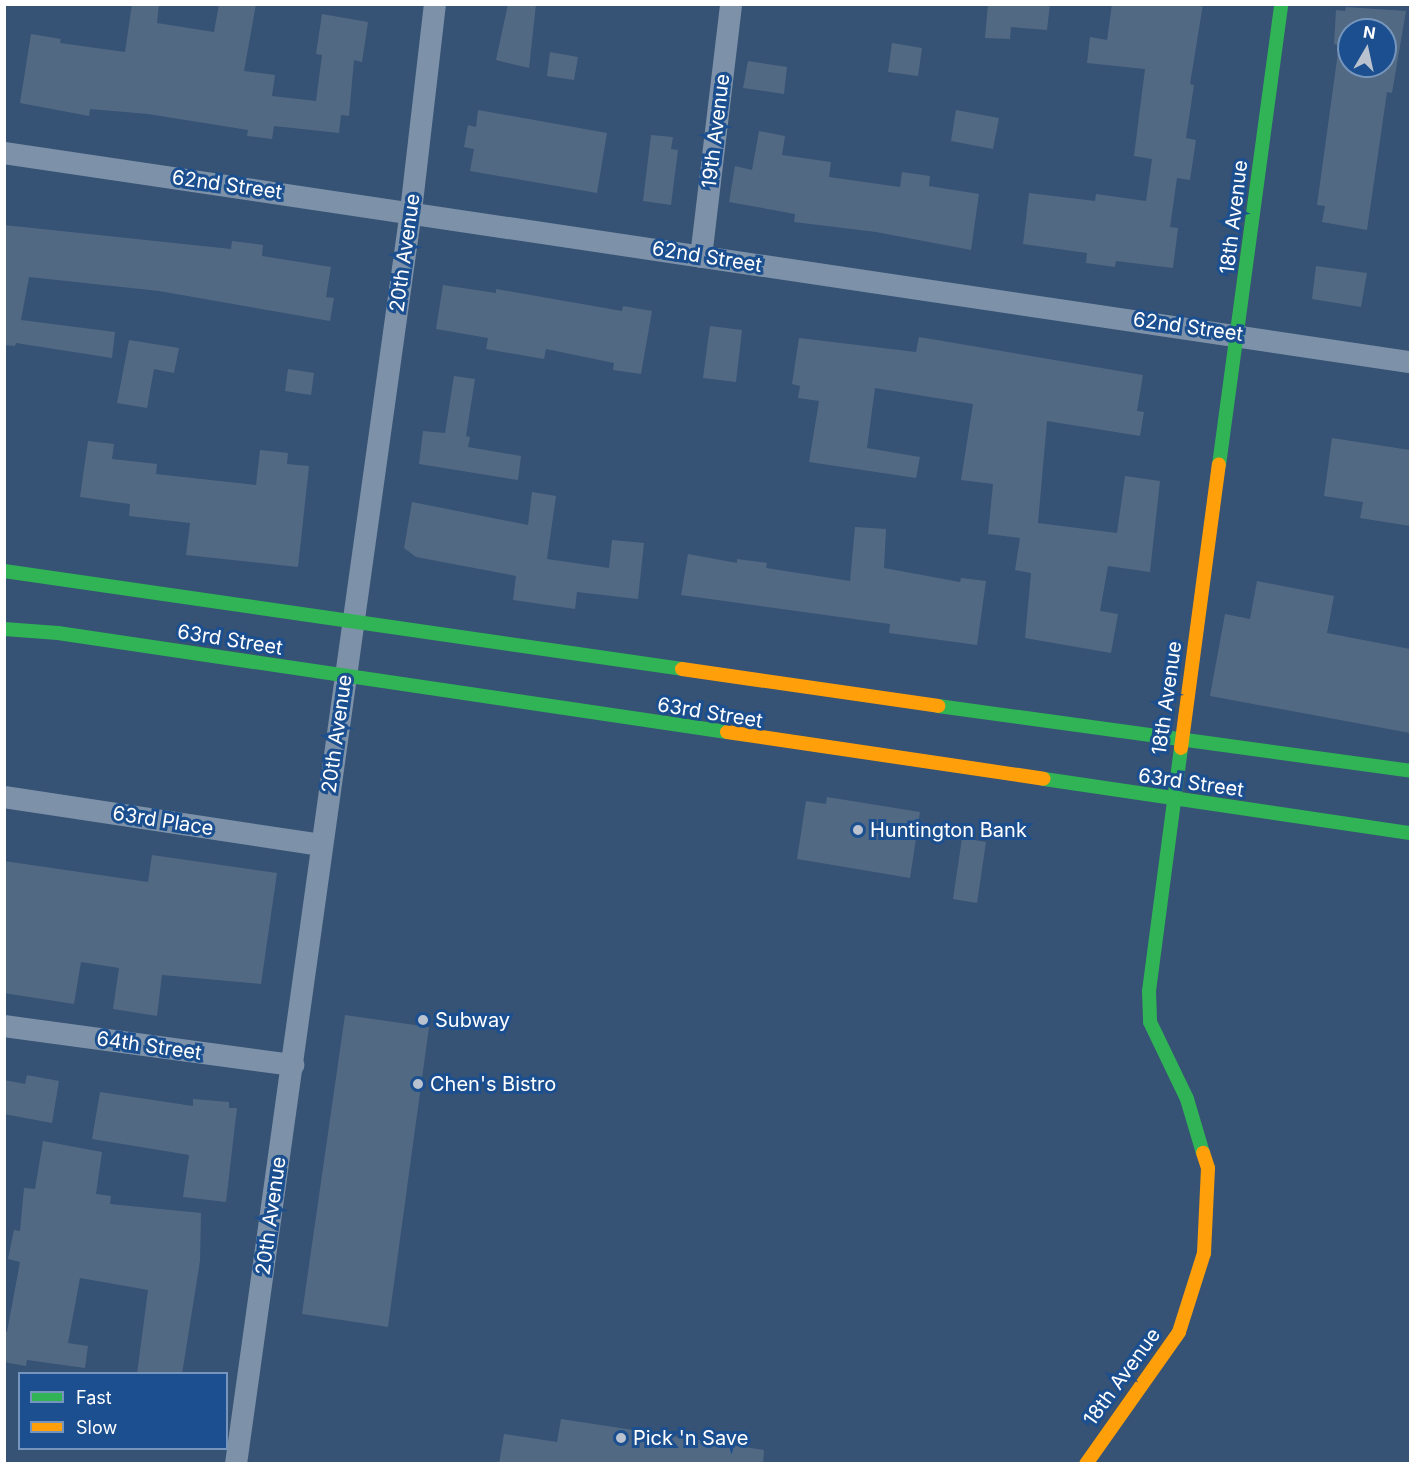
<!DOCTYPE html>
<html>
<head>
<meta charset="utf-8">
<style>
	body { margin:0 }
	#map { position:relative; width:1415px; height:1468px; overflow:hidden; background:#365274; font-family:Inter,sans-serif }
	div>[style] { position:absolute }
	.building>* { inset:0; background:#526984 }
	.street>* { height:22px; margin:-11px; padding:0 11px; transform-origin:11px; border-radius:11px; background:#7d92a8 }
	.fast>* { height:14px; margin:-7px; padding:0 7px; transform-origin:7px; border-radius:7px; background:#30b455 }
	.slow>* { height:14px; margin:-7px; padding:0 7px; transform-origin:7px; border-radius:7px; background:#ff9f0a }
	.dots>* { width:16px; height:16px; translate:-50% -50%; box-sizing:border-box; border:3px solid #1b4f8f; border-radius:50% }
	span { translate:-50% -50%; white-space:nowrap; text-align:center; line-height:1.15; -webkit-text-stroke:6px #1b4f8f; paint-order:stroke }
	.street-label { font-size:20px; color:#fff }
	.poi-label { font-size:20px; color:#fff }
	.left { translate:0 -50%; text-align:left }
	.frame { position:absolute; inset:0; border:6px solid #fff; pointer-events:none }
	.legend { position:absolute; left:18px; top:1372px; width:210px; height:78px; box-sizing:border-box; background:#1b4f8f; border:2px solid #7695bc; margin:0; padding:8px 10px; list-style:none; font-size:18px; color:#fff }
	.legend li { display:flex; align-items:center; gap:12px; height:30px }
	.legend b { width:30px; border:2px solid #7695bc }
	.north { position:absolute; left:1337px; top:18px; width:60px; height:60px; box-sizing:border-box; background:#1b4f8f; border:2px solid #7695bc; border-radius:50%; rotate:9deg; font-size:16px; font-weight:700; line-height:24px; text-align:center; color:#fff }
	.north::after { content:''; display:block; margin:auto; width:21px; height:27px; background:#b9c2ce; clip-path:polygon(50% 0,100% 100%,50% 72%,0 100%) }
</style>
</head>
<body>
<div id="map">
	<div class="building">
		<div style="clip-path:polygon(132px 4px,159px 4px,157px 23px,214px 32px,219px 4px,256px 4px,244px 71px,275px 75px,272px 96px,316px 101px,322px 55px,316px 54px,322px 14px,368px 22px,362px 62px,354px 60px,349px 116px,341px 115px,339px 133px,274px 126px,272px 139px,247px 136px,248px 130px,148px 114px,90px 109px,89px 116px,20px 103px,31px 34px,61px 39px,60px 43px,125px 52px)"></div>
		<div style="clip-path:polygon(508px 4px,536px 4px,529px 68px,496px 60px)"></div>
		<div style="clip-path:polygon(988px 4px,1050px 4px,1047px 30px,1011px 27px,1010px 39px,985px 38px)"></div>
		<div style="clip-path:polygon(1112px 4px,1203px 4px,1190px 84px,1194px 85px,1186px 138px,1196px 140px,1190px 180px,1177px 178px,1170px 227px,1178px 228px,1173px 268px,1116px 261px,1115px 267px,1086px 263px,1087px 253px,1023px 244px,1029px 193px,1095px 201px,1096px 194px,1146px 201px,1152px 159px,1134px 156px,1145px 69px,1087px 63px,1090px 37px,1107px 40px)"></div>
		<div style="clip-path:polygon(evenodd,1346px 7px,1406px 11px,1392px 93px,1387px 92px,1367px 230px,1322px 222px,1325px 206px,1317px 205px,1339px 45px,1334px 44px,1336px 10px,1345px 11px,1346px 7px,1349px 30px,1385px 30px,1385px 66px,1349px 66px,1349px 30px)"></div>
		<div style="clip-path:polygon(892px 43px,922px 48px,918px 76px,888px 72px)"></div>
		<div style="clip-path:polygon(550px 52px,578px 57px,574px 80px,547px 76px)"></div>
		<div style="clip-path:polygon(748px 61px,787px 67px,784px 94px,743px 88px)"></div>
		<div style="clip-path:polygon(478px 110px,607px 133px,597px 193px,470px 171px,474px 149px,464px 147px,468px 125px,476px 127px)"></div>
		<div style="clip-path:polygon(956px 110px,999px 118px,993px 149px,951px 141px)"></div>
		<div style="clip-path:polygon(759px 131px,785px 136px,782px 155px,831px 162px,829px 177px,900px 187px,902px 172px,930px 176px,929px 186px,979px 194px,971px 250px,876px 232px,794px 222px,795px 214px,729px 202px,735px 166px,752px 170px)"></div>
		<div style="clip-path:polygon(651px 135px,673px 137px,671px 149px,678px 150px,671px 205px,643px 201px)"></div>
		<div style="clip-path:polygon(4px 225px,231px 249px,232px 241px,263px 245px,262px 256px,331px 267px,326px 297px,334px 298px,330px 321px,159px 291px,29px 277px,21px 320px,115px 332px,112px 358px,16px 343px,15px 346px,4px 345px)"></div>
		<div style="clip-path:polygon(1316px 266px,1367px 273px,1361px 307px,1312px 299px)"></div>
		<div style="clip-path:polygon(443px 285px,496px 293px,496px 289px,622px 311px,623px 306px,652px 311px,641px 374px,613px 370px,614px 363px,546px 349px,544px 359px,486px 349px,488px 338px,436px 329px)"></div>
		<div style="clip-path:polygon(710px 326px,742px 330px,736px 382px,703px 378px)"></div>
		<div style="clip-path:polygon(919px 337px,1143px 375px,1137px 411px,1144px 412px,1140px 436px,1047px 421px,1038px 523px,1117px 533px,1125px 476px,1160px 481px,1150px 572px,1108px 566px,1100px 611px,1118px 614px,1111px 653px,1025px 638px,1031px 573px,1015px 570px,1020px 538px,988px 534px,993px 484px,961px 480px,973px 404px,875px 388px,867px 448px,920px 457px,916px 478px,809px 462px,819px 401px,798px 398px,800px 386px,792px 384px,799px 338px,916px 352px)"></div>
		<div style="clip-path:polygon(129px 340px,179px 348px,174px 373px,154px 369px,147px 408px,117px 403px)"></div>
		<div style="clip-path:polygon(288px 369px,314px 373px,311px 395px,285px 391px)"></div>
		<div style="clip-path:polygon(454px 376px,475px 379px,466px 436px,470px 437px,468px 447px,521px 456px,518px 480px,419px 464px,423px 431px,445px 433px)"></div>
		<div style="clip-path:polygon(1332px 438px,1410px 450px,1410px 526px,1360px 518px,1363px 502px,1324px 496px)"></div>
		<div style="clip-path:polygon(88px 441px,114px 444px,112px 459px,157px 464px,156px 474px,256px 485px,260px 450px,288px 453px,287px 464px,309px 466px,298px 567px,186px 555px,190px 523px,129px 516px,130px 504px,80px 497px)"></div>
		<div style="clip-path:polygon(532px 492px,556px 496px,547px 559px,609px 568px,612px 540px,644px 543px,638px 599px,577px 592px,575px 609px,513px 600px,516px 576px,416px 557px,404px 548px,412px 502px,528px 525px)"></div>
		<div style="clip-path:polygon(855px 527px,886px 529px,884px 568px,960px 582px,961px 578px,986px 581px,977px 645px,889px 633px,890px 624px,681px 595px,688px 554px,737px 563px,737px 559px,767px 563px,766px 568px,850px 581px)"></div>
		<div style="clip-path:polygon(1257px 581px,1334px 596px,1327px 633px,1410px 649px,1410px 733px,1210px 696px,1225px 614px,1250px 619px)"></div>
		<div style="clip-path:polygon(827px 797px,920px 812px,910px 878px,797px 859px,806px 801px,826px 804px)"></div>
		<div style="clip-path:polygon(962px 838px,986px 842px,977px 903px,953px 899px)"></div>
		<div style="clip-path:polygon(152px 855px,277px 873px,261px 984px,162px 975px,157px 1016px,113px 1009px,119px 968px,81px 962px,74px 1004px,4px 993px,4px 861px,148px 882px)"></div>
		<div style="clip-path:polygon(345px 1015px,429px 1027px,388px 1327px,302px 1314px)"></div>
		<div style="clip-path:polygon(27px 1075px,59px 1081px,52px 1123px,4px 1114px,4px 1080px,25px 1084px)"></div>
		<div style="clip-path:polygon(100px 1092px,193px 1106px,193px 1099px,229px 1102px,229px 1108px,237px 1108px,226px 1202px,183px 1197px,189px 1155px,92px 1139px)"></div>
		<div style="clip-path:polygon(43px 1141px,102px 1152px,96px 1194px,111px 1196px,110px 1204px,201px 1213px,200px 1261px,182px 1374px,137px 1374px,148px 1290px,80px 1278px,68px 1343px,88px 1346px,85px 1368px,27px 1360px,26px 1366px,4px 1362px,4px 1331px,7px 1332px,20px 1262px,8px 1259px,14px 1230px,20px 1231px,24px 1188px,35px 1189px)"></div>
		<div style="clip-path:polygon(561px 1419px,764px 1450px,763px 1464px,499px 1464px,504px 1434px,557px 1442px)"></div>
	</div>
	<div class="street">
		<div style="left:4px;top:153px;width:1421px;rotate:8.46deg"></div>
		<div style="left:701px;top:257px;width:255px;rotate:-83.2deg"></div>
		<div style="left:4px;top:797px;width:321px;rotate:8.6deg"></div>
		<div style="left:4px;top:1026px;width:292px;rotate:7.7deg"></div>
		<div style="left:236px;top:1464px;width:1265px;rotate:-82.05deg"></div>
		<div style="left:411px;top:211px;width:208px;rotate:-83.4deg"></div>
	</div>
	<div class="fast">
		<div style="left:1219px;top:465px;width:465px;rotate:-82.3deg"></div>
		<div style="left:4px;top:571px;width:685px;rotate:8.22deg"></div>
		<div style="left:4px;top:629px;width:54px;rotate:4.2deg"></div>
		<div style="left:58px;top:633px;width:676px;rotate:8.42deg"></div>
		<div style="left:938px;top:706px;width:476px;rotate:7.8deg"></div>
		<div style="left:1181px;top:748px;width:245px;rotate:97.5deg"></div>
		<div style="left:1149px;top:991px;width:31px;rotate:88deg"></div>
		<div style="left:1150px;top:1022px;width:85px;rotate:64.3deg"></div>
		<div style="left:1187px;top:1099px;width:56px;rotate:73.5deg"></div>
		<div style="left:1044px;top:779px;width:370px;rotate:8.4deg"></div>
	</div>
	<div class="slow">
		<div style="left:682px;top:669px;width:259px;rotate:8.2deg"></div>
		<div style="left:727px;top:732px;width:320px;rotate:8.4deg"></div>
		<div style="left:1181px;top:748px;width:286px;rotate:-82.4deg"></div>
		<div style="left:1086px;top:1464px;width:161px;rotate:-54.8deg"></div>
		<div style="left:1179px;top:1332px;width:83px;rotate:-72.4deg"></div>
		<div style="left:1204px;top:1253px;width:85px;rotate:-87.3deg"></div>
		<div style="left:1208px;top:1168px;width:16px;rotate:-108deg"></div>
	</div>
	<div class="dots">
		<div style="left:858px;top:830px;background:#b9c2ce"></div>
		<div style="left:423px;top:1020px;background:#b9c2ce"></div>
		<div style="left:418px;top:1084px;background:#b9c2ce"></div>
		<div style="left:621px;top:1438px;background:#b9c2ce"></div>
	</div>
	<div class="street-label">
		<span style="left:716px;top:131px;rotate:-83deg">19th Avenue</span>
		<span style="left:227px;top:185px;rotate:8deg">62nd Street</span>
		<span style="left:1234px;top:217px;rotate:-83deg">18th Avenue</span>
		<span style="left:405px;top:253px;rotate:-82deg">20th Avenue</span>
		<span style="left:707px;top:257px;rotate:9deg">62nd Street</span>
		<span style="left:1188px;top:327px;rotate:8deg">62nd Street</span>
		<span style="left:230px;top:640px;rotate:9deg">63rd Street</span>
		<span style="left:1167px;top:698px;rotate:-82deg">18th Avenue</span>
		<span style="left:710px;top:713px;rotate:9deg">63rd Street</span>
		<span style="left:337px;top:734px;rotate:-82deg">20th Avenue</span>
		<span style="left:1191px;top:783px;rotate:8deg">63rd Street</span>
		<span style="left:163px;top:821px;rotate:9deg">63rd Place</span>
		<span style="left:149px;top:1046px;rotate:8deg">64th Street</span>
		<span style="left:271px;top:1216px;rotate:-82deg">20th Avenue</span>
		<span style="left:1122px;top:1377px;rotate:-54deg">18th Avenue</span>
	</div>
	<div class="poi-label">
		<span class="left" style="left:870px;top:830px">Huntington Bank</span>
		<span class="left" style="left:435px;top:1020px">Subway</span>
		<span class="left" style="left:430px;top:1084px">Chen's Bistro</span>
		<span class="left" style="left:633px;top:1438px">Pick 'n Save</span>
	</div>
	<div class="frame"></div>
	<ul class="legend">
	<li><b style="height:8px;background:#30b455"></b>Fast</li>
	<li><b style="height:8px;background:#ff9f0a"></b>Slow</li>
	</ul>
	<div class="north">N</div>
</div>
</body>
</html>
